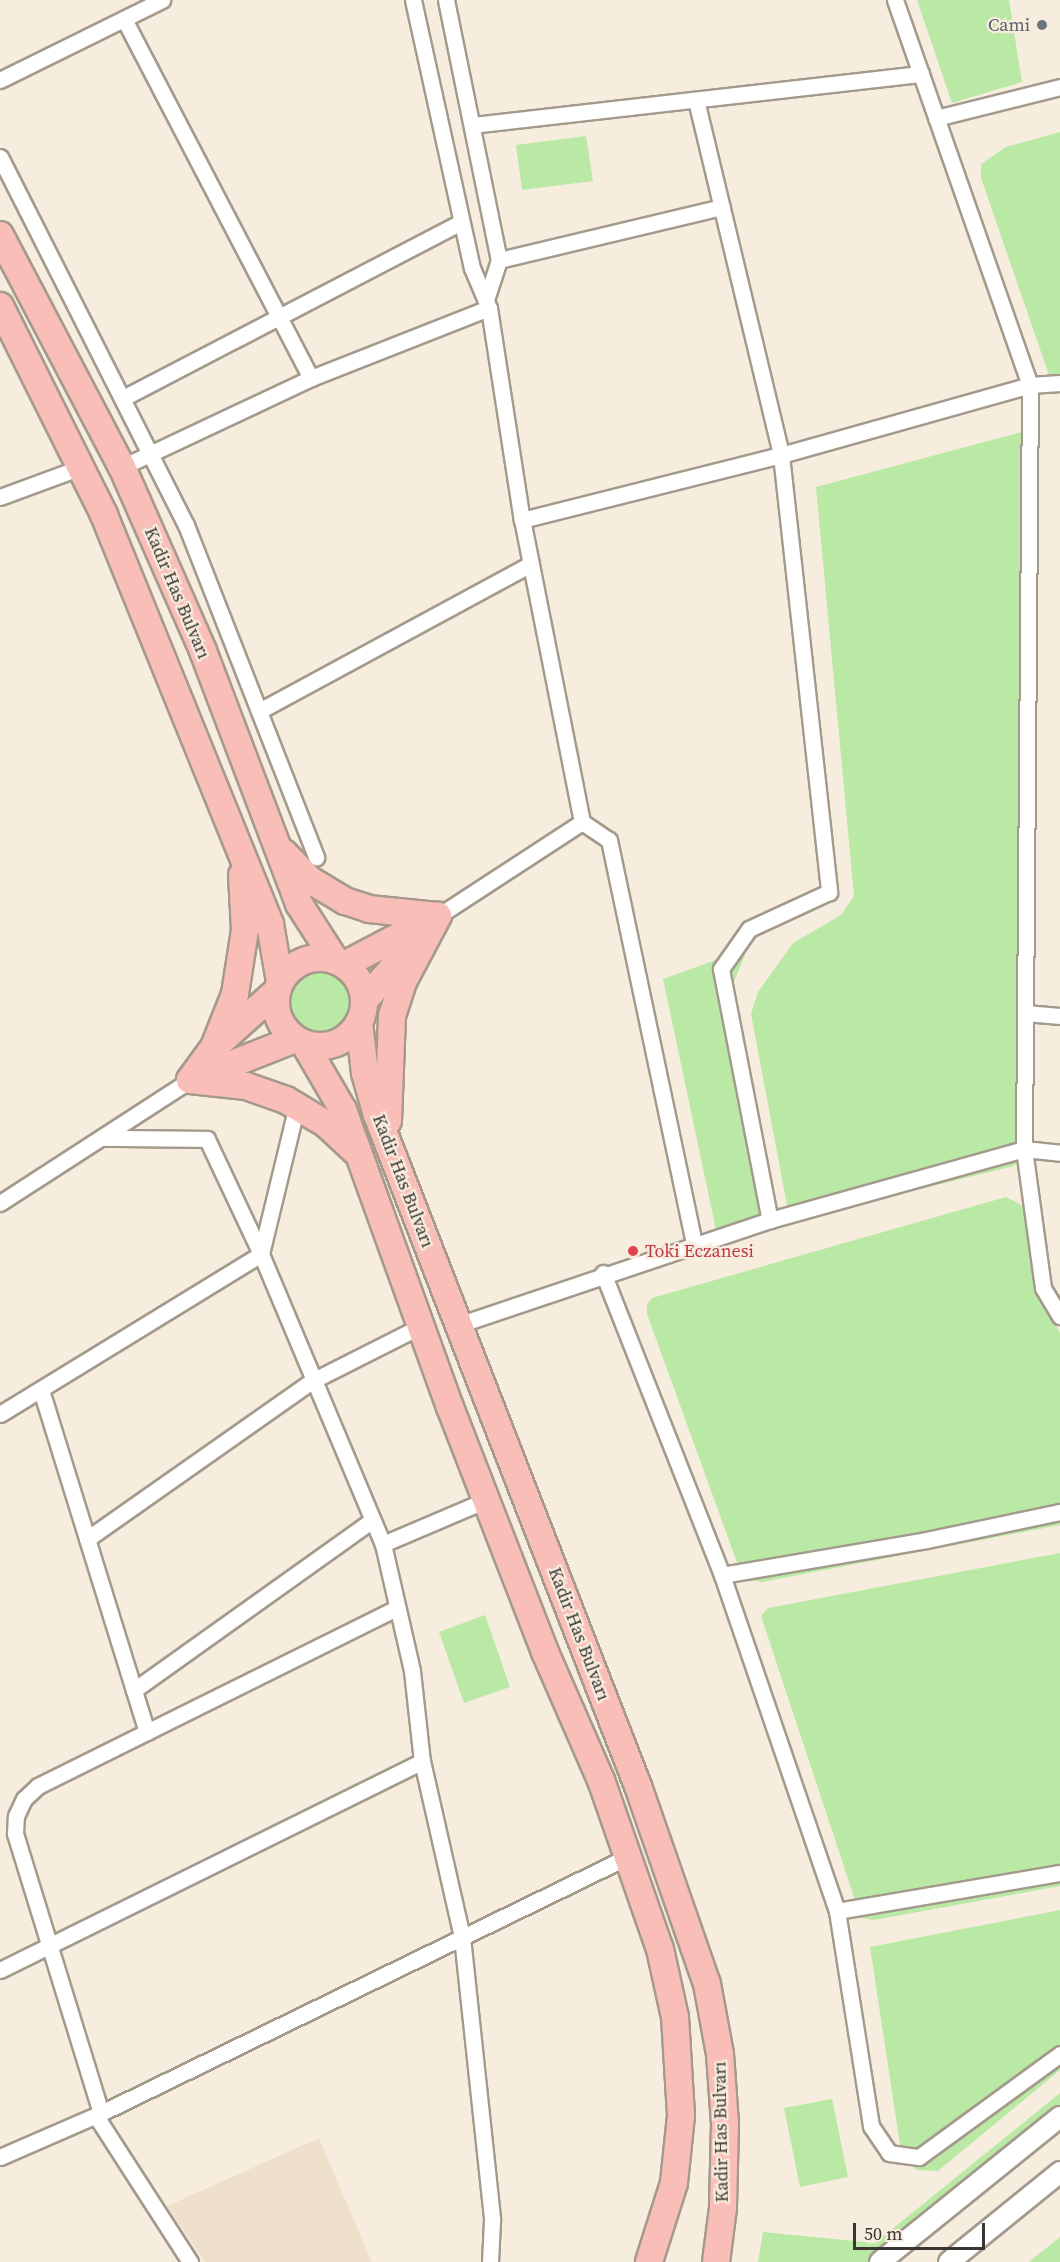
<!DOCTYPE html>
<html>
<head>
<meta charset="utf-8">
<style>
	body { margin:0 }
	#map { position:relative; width:1060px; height:2262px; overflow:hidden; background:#f7edde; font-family:"Source Serif 4",serif }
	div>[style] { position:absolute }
	.built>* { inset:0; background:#efe0cb }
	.green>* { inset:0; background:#b9e9a5 }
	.round { border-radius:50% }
	.roads { filter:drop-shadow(2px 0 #a49a8c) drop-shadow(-2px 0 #a49a8c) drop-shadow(0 2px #a49a8c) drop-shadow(0 -2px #a49a8c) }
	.minor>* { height:15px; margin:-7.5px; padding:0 7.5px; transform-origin:7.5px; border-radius:7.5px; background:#fff }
	.tertiary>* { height:20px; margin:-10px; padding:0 10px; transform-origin:10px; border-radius:10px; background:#fff }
	.trunk>* { height:26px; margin:-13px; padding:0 13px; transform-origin:13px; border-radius:13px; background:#fabeb8 }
	.trunk>.ring { margin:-13px; padding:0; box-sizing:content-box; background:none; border:26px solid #fabeb8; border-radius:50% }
	.dots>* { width:16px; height:16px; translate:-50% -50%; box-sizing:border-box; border:3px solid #f7edde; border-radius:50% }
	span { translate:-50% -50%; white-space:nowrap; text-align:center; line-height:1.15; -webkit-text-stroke:4.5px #f7edde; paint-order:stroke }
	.worship-label { font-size:18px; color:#5b616d }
	.right { translate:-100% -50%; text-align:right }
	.street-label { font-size:18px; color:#393530 }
	.health-label { font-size:18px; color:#be3a42 }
	.left { translate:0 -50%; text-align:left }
	.scale { position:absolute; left:853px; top:2223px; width:132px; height:27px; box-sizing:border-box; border:3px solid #393530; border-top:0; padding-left:8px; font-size:18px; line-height:21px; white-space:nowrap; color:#393530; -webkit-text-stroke:4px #f7edde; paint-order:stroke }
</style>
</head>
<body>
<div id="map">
	<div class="built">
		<div style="clip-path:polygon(319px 2138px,372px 2262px,205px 2262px,167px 2206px)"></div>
	</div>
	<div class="green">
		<div style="clip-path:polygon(917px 0,1009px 0,1022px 82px,952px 103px)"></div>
		<div style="clip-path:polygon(1060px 132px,1060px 387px,1050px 378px,981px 178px,981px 164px,1006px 147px)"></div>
		<div style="clip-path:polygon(586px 136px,593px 181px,522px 190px,516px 145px)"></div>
		<div style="clip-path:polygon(1022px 432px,1026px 438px,1034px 1128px,1027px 1153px,1014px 1166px,790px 1221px,751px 1014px,758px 992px,793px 943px,841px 915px,854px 896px,816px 487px)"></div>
		<div style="clip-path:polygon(741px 951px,745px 955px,726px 1001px,727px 1020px,764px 1230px,719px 1244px,663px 979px)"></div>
		<div class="round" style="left:284px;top:966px;width:72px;height:72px"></div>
		<div style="clip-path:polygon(1006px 1197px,1020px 1204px,1027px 1213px,1037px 1290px,1060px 1333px,1060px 1525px,762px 1582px,743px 1579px,647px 1314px,647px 1304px,652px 1298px)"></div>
		<div style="clip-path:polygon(1060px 1553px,1060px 1886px,874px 1920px,861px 1918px,761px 1616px,768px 1608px)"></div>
		<div style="clip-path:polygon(485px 1615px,510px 1687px,464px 1703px,439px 1632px)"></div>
		<div style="clip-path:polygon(1060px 1910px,1060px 2070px,938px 2171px,916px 2170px,901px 2151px,870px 1947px)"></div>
		<div style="clip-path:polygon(1060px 2093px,1060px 2133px,900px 2262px,758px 2262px,763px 2232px,875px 2243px)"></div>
		<div style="clip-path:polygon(832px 2099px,848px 2177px,800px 2187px,784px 2108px)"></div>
		<div style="clip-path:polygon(1060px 2237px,1060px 2262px,1029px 2262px)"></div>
	</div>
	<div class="roads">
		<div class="minor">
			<div style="left:413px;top:0;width:274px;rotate:77.6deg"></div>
			<div style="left:472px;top:268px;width:43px;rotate:67deg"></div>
			<div style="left:489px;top:308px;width:215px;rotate:81.2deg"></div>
			<div style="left:446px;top:0;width:265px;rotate:78.5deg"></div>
			<div style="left:499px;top:260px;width:40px;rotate:108deg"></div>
			<div style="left:895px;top:0;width:408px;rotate:70.7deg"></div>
			<div style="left:1030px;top:385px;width:764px;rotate:90.45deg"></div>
			<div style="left:1024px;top:1149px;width:140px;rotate:82.2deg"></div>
			<div style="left:1043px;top:1288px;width:33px;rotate:59deg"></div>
			<div style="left:124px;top:19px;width:405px;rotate:62.5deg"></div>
			<div style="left:0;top:80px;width:181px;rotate:-26.3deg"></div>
			<div style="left:696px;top:100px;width:365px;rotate:76.5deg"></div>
			<div style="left:781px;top:455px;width:440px;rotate:83.7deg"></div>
			<div style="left:829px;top:892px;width:88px;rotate:155.2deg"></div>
			<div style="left:749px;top:929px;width:49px;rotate:125deg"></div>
			<div style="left:721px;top:969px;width:256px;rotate:79deg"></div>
			<div style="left:936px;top:118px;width:128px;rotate:-14deg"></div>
			<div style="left:472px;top:125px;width:452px;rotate:-6.5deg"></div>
			<div style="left:0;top:157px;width:412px;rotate:63.2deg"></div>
			<div style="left:186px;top:525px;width:357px;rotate:68.6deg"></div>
			<div style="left:499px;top:260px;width:229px;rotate:-13.4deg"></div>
			<div style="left:123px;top:398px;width:381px;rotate:-27.5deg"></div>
			<div style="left:122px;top:467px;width:209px;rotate:-25.2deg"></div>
			<div style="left:311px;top:378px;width:191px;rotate:-21.5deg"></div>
			<div style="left:0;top:497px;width:86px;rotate:-20.3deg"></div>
			<div style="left:259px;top:711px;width:309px;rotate:-28.4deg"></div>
			<div style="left:582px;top:822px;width:32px;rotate:34deg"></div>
			<div style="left:609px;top:840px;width:412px;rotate:78.1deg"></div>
			<div style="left:438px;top:916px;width:172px;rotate:-33.1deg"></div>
			<div style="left:582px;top:822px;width:308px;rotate:-101.2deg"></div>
			<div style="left:522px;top:520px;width:267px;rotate:-14.1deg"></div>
			<div style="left:781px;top:455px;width:259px;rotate:-15.7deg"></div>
			<div style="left:1030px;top:385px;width:30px;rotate:-4deg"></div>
			<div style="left:1025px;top:1013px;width:35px;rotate:5deg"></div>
			<div style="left:297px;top:1105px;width:153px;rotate:103.6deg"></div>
			<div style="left:261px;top:1254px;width:315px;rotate:67.2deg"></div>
			<div style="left:383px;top:1544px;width:130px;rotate:77.1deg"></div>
			<div style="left:412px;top:1671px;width:91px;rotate:83.7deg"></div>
			<div style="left:422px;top:1761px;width:180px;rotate:77.2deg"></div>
			<div style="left:462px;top:1937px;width:285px;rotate:83.9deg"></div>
			<div style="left:492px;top:2220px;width:42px;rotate:92.7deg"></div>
			<div style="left:0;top:1203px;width:226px;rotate:-32.9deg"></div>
			<div style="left:603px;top:1273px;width:325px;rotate:68.5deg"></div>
			<div style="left:722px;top:1575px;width:355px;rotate:71.1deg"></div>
			<div style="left:837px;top:1911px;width:218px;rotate:81deg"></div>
			<div style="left:871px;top:2126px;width:32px;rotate:56deg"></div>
			<div style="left:889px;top:2153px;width:30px;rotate:8deg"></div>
			<div style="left:919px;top:2157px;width:175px;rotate:-36.1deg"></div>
			<div style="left:458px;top:1325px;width:329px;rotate:-18.6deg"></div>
			<div style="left:770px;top:1220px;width:264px;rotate:-15.6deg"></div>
			<div style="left:1024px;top:1149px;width:36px;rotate:6deg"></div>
			<div style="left:41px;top:1390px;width:358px;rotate:72.8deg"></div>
			<div style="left:0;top:1414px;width:306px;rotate:-31.5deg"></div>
			<div style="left:261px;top:1254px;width:127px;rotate:-115.2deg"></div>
			<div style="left:207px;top:1139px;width:103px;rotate:-179.4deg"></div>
			<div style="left:87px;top:1539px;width:275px;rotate:-35.1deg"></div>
			<div style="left:312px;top:1381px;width:122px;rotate:-26.8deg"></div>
			<div style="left:383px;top:1544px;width:112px;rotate:-23.1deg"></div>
			<div style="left:722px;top:1575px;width:207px;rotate:-9.7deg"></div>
			<div style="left:926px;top:1540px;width:137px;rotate:-11.8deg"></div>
			<div style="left:134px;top:1690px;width:292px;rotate:-35.5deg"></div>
			<div style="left:837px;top:1911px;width:226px;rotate:-9.7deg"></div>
			<div style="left:0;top:1970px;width:471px;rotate:-26.3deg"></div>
			<div style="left:101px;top:2113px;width:293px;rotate:-107.1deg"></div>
			<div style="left:15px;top:1833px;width:17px;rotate:-87deg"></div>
			<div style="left:16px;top:1816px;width:19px;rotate:-65deg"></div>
			<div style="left:24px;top:1799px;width:19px;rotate:-43deg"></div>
			<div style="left:38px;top:1786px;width:401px;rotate:-26.4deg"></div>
			<div style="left:96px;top:2116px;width:174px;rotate:57.2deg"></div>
			<div style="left:0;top:2157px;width:110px;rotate:-23.5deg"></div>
			<div style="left:101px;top:2113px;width:587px;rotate:-25.95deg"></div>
		</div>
		<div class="tertiary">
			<div style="left:880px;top:2262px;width:231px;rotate:-38.9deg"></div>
			<div style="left:949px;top:2262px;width:143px;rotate:-39deg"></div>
		</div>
		<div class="trunk">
			<div style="left:0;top:235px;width:262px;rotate:62.3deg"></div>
			<div style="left:122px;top:467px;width:201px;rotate:66.2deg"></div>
			<div style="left:203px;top:651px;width:271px;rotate:69.2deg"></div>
			<div style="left:299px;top:904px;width:67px;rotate:57.3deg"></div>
			<div style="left:0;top:306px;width:233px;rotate:63.5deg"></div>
			<div style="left:104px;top:515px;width:441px;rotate:67.9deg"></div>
			<div style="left:270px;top:924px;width:59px;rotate:80.2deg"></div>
			<div style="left:284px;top:853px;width:37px;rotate:46deg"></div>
			<div style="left:310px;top:880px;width:41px;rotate:31deg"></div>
			<div style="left:345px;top:901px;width:25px;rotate:18deg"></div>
			<div style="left:369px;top:909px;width:69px;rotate:5.8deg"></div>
			<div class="ring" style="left:276px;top:958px;width:62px;height:62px"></div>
			<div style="left:344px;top:965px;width:90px;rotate:-27.7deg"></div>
			<div style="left:364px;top:1001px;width:69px;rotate:-49.1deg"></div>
			<div style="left:359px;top:1022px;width:51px;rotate:83.3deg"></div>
			<div style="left:365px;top:1073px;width:44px;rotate:74.1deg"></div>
			<div style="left:377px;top:1115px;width:720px;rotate:68.75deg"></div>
			<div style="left:638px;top:1786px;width:210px;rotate:70.8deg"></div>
			<div style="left:707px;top:1984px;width:71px;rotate:79.5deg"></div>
			<div style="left:720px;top:2054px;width:70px;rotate:85.9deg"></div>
			<div style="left:725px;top:2124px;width:84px;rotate:91.4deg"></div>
			<div style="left:723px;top:2208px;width:54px;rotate:97.4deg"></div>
			<div style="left:220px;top:1042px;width:75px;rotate:-41.8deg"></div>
			<div style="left:304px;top:1043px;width:78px;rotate:59.8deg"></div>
			<div style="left:343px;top:1110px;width:316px;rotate:70.2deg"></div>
			<div style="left:450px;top:1407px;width:263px;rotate:68.8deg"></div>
			<div style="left:545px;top:1652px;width:140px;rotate:66.4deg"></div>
			<div style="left:601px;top:1780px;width:179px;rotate:70.8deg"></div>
			<div style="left:660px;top:1949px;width:70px;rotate:77.6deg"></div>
			<div style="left:675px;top:2017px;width:99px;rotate:86.5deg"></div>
			<div style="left:681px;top:2116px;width:67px;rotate:96deg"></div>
			<div style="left:674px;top:2183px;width:83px;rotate:107.6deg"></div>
			<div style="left:199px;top:1077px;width:103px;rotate:-21.6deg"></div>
			<div style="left:190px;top:1080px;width:41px;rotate:-54deg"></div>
			<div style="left:214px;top:1047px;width:57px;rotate:-68.4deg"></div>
			<div style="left:235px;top:994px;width:65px;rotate:-81.1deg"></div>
			<div style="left:245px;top:930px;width:55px;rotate:-93.1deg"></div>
			<div style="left:190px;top:1080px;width:56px;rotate:6.1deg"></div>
			<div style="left:246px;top:1086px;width:42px;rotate:19.3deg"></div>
			<div style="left:286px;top:1100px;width:47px;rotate:31deg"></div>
			<div style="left:326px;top:1124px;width:40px;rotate:43deg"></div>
			<div style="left:388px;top:1121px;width:105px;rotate:-87.8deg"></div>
			<div style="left:392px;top:1016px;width:36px;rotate:-72deg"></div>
			<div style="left:403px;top:982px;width:75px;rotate:-62.1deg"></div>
		</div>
	</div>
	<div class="dots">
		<div style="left:1042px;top:25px;background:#6b7280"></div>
		<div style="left:633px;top:1251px;background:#e0444e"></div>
	</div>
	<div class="worship-label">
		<span class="right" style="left:1030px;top:25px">Cami</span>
	</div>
	<div class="street-label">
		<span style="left:177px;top:593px;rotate:67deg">Kadir Has Bulvarı</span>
		<span style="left:403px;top:1181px;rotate:69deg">Kadir Has Bulvarı</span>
		<span style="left:579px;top:1634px;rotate:69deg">Kadir Has Bulvarı</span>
		<span style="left:721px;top:2132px;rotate:-91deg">Kadir Has Bulvarı</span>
	</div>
	<div class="health-label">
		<span class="left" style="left:645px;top:1251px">Toki Eczanesi</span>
	</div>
	<div class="scale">50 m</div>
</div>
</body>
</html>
